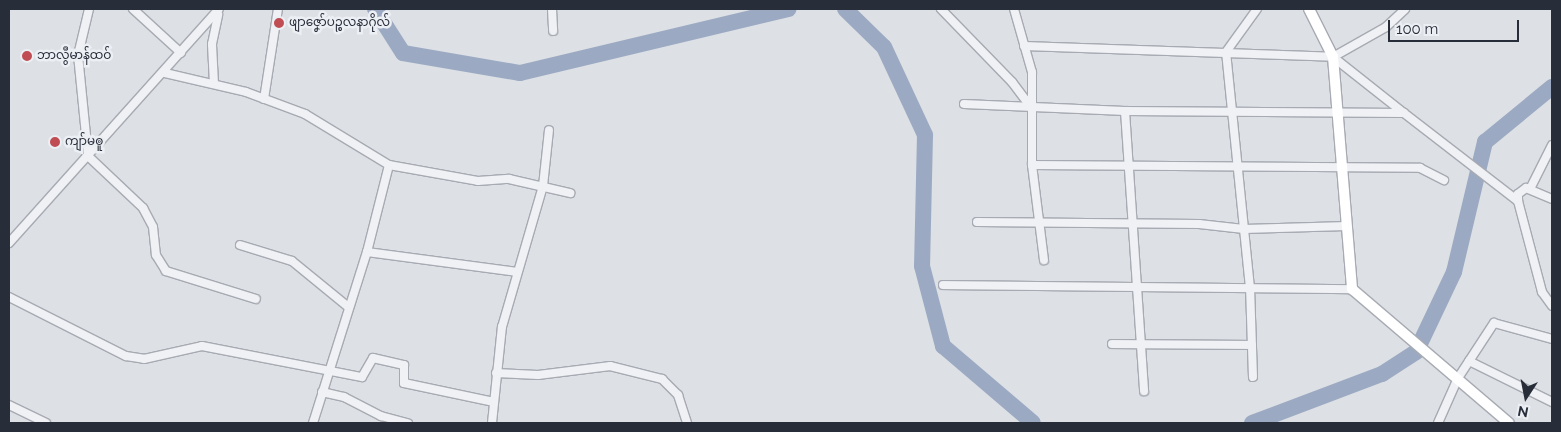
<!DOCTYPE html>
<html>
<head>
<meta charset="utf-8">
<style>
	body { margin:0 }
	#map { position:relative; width:1561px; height:432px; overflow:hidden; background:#dde0e5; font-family:Raleway,"Noto Sans Myanmar",sans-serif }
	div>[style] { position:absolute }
	.river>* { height:16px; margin:-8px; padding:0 8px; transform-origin:8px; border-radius:8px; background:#9baac2 }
	.roads { filter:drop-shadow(1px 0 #a7aab2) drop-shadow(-1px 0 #a7aab2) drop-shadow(0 1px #a7aab2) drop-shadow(0 -1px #a7aab2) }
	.street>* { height:8px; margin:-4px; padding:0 4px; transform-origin:4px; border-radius:4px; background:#eff1f4 }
	.secondary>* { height:10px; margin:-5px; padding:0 5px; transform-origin:5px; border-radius:5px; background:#fff }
	.dots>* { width:14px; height:14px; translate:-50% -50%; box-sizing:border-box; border:2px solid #eceff3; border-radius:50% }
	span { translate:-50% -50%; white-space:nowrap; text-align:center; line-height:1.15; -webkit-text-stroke:5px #eceff3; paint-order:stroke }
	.poi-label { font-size:12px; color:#282d3a }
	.left { translate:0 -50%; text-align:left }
	.frame { position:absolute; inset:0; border:10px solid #282d3a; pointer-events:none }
	.north { position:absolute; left:1501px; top:372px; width:50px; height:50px; -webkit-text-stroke:4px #eceff3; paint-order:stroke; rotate:191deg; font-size:14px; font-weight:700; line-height:20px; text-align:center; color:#282d3a }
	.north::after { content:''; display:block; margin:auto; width:18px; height:22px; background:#282d3a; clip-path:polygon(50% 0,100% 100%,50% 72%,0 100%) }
	.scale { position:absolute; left:1388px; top:20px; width:131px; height:22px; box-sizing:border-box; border:2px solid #282d3a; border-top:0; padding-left:6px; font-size:15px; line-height:18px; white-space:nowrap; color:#282d3a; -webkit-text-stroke:4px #eceff3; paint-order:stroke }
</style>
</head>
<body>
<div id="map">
	<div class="river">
		<div style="left:375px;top:9px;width:52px;rotate:57.5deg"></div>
		<div style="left:403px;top:53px;width:119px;rotate:9.7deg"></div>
		<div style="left:520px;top:73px;width:276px;rotate:-13.4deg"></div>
		<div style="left:845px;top:9px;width:54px;rotate:44.3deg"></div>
		<div style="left:884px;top:47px;width:97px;rotate:65deg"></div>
		<div style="left:925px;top:135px;width:131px;rotate:91.3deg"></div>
		<div style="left:922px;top:266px;width:83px;rotate:75.3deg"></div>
		<div style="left:943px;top:346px;width:118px;rotate:40.5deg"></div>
		<div style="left:1252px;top:423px;width:139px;rotate:-20.7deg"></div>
		<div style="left:1382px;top:374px;width:40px;rotate:-32.9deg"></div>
		<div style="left:1416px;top:352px;width:89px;rotate:-64.6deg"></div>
		<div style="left:1454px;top:272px;width:134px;rotate:-76.6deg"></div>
		<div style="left:1485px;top:142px;width:87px;rotate:-39.4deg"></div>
	</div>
	<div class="roads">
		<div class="street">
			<div style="left:89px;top:9px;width:47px;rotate:103.4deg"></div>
			<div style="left:78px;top:55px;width:101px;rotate:84.3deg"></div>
			<div style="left:88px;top:156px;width:76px;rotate:43.4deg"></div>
			<div style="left:143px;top:208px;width:21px;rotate:62deg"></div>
			<div style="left:153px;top:227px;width:28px;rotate:84deg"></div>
			<div style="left:156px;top:255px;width:19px;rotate:58deg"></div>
			<div style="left:166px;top:271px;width:94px;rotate:17.3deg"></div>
			<div style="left:133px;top:9px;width:65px;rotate:42.5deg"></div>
			<div style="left:552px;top:9px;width:22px;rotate:87deg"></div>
			<div style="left:941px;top:9px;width:102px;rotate:45.8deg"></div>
			<div style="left:1012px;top:82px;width:31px;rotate:53deg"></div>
			<div style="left:1014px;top:9px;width:66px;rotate:74.1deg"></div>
			<div style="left:1032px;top:72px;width:93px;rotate:90deg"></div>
			<div style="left:1032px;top:165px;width:388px;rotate:0.4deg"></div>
			<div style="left:1420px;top:168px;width:27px;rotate:27deg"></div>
			<div style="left:1024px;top:46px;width:309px;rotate:2deg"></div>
			<div style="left:1333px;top:57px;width:61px;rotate:-29.5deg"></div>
			<div style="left:1386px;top:27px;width:26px;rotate:-43deg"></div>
			<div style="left:1333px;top:57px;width:90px;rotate:38.3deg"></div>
			<div style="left:165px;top:73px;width:83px;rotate:13.2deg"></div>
			<div style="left:246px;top:92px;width:63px;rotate:20.4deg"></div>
			<div style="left:305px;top:114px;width:98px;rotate:31.3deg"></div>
			<div style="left:389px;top:165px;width:90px;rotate:104.2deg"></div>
			<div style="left:367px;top:252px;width:150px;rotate:7.6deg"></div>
			<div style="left:214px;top:84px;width:40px;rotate:-92.9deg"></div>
			<div style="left:212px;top:44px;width:30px;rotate:-78deg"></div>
			<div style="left:264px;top:99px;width:91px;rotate:-81.2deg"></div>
			<div style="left:964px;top:104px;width:161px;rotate:2.5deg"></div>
			<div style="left:1125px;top:111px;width:279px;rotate:0.4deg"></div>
			<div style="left:1404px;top:113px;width:144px;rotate:37.7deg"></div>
			<div style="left:1518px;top:201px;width:94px;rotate:75.2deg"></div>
			<div style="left:1542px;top:292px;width:17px;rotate:54deg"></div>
			<div style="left:1125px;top:111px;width:281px;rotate:86.1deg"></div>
			<div style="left:389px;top:165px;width:90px;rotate:10.2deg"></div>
			<div style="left:478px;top:181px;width:31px;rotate:-4deg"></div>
			<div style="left:509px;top:179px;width:63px;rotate:12.9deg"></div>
			<div style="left:1032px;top:165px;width:96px;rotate:82.8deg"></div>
			<div style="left:1530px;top:189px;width:49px;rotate:-63.4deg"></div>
			<div style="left:1518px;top:201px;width:7px;rotate:-90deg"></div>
			<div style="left:1518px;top:194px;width:10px;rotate:-37deg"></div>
			<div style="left:1526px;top:188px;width:28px;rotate:23deg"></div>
			<div style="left:977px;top:222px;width:222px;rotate:0.5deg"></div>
			<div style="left:1199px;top:224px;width:45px;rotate:6.3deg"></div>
			<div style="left:1244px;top:229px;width:103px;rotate:-1.7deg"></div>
			<div style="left:9px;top:243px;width:314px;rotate:-48.1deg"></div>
			<div style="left:240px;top:245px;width:54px;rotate:17.1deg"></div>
			<div style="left:292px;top:261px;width:71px;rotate:39.3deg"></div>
			<div style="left:943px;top:285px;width:409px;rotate:0.6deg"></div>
			<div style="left:9px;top:297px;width:131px;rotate:26.8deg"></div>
			<div style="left:126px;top:356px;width:18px;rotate:9deg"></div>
			<div style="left:144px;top:359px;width:59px;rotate:-12.6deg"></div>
			<div style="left:202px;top:346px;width:163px;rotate:11deg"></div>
			<div style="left:362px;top:377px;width:22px;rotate:-60deg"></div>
			<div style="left:373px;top:358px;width:32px;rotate:13deg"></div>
			<div style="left:404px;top:365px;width:18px;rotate:90deg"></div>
			<div style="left:404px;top:383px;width:92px;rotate:11.9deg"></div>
			<div style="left:1112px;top:344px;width:140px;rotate:0.4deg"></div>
			<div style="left:1469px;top:361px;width:93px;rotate:26.3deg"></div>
			<div style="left:496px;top:373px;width:42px;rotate:2.7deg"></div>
			<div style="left:538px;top:375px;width:73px;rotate:-7.1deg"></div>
			<div style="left:610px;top:366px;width:54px;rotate:14deg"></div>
			<div style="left:662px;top:379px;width:23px;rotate:45deg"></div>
			<div style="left:678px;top:395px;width:29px;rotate:72deg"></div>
			<div style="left:1253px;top:377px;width:89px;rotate:-91.9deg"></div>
			<div style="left:1250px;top:288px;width:237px;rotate:-95.8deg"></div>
			<div style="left:1226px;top:52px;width:53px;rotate:-54.2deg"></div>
			<div style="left:322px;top:392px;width:23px;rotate:13deg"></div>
			<div style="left:344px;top:397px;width:42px;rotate:27.2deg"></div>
			<div style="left:381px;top:416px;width:28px;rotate:15deg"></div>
			<div style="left:9px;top:405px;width:41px;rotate:25.9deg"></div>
			<div style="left:313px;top:423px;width:179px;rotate:-72.5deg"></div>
			<div style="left:492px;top:423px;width:97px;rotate:-84.1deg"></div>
			<div style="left:502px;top:327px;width:147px;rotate:-73.8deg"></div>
			<div style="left:543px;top:186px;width:56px;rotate:-83.9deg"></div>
			<div style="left:1438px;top:423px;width:49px;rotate:-66deg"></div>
			<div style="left:1458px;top:378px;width:66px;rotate:-56.8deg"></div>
			<div style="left:1494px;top:323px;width:60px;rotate:15.4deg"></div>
		</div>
		<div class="secondary">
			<div style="left:1309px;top:9px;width:54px;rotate:63.4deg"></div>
			<div style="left:1333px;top:57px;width:233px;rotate:85.3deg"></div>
			<div style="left:1352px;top:289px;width:206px;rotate:40.5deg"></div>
		</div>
	</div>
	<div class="dots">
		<div style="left:279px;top:23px;background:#bf4d53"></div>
		<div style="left:27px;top:56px;background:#bf4d53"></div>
		<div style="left:55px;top:142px;background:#bf4d53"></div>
	</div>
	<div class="poi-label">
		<span class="left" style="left:289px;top:23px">ဖျာဇၞော်ပဉ္စလနာဂိုလ်</span>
		<span class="left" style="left:37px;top:56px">ဘာလွဳမာန်ထဝ်</span>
		<span class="left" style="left:65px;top:142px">ကျာ်မၜူ</span>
	</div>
	<div class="frame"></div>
	<div class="north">N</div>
	<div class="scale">100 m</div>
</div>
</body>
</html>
